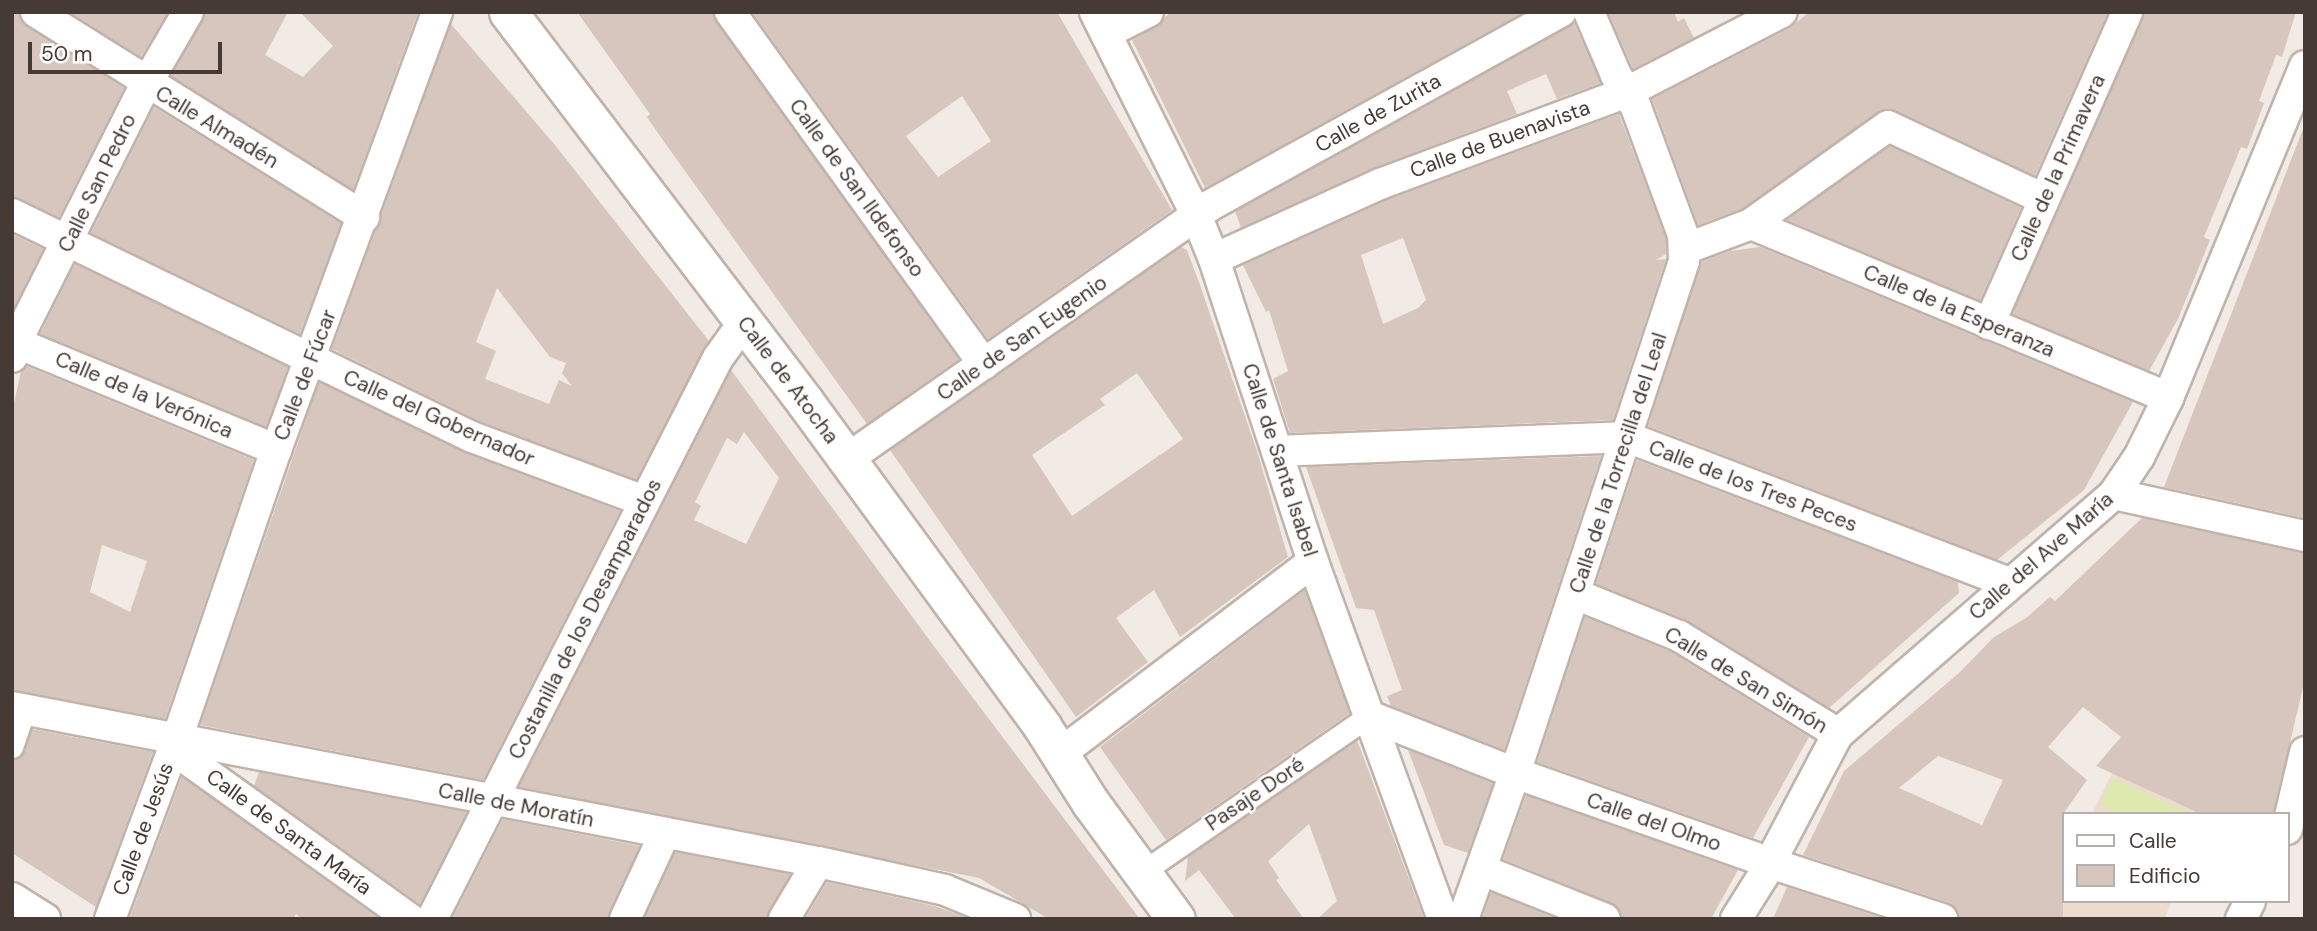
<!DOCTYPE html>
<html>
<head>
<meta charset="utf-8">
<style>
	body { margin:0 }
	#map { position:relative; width:2317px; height:931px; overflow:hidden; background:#f2ebe5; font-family:"DM Sans",sans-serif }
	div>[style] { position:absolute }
	.education>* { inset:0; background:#ecdcce }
	.green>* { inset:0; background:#dce8ad }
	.building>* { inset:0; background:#d7c6bd }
	.roads { filter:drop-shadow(2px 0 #c1b3aa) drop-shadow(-2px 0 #c1b3aa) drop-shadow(0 2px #c1b3aa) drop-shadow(0 -2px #c1b3aa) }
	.pedestrian>* { height:21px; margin:-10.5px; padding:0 10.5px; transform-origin:10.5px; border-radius:10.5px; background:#fff }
	.minor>* { height:30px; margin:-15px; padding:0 15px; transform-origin:15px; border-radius:15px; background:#fff }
	.tertiary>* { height:37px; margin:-18.5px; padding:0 18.5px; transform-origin:18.5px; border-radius:18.5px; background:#fff }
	span { translate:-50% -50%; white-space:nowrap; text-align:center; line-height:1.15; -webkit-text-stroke:5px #fff; paint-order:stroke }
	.street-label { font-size:21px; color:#453a34 }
	.frame { position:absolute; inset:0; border:14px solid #453a34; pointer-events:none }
	.legend { position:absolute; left:2062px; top:812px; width:228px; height:91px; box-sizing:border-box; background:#fff; border:2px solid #b5b0ae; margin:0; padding:9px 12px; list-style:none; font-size:21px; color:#453a34 }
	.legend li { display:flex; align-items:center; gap:14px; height:35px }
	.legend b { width:35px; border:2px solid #b5b0ae }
	.scale { position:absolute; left:28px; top:42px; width:194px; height:32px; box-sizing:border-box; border:4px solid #453a34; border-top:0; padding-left:9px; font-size:21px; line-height:24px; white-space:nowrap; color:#453a34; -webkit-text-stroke:5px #fff; paint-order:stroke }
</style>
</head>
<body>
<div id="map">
	<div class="education">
		<div style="clip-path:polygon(2112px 773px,2202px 814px,2092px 814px)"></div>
		<div style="clip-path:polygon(2063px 871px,2063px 901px,2172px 901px,2164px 919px,2038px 919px)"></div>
	</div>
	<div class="green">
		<div style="clip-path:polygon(2113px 778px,2191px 814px,2119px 814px,2100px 805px)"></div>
	</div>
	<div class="building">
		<div style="clip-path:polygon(12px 12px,19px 12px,27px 27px,124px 88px,59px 217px,12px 197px)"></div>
		<div style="clip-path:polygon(69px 12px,168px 12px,141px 57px)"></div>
		<div style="clip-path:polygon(205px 12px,288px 12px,265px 55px,303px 77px,333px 46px,300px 12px,418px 12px,353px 190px,171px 76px)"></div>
		<div style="clip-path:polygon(577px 12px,713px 12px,716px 22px,959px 359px,867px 424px,662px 139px,647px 117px,650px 114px)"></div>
		<div style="clip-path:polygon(evenodd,752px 12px,1057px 12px,1172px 210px,988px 339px,752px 12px,962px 96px,991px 141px,938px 177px,906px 136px,962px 96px)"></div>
		<div style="clip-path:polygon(1170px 12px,1524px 12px,1205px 188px,1132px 40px,1156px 27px)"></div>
		<div style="clip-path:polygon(1608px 12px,1674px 12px,1678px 22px,1684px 18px,1694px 38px,1633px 69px)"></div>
		<div style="clip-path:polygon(1809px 12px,2108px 12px,2035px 176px,1895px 110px,1886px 109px,1744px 208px,1698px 225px,1652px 99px,1790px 28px)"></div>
		<div style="clip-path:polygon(2144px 12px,2296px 12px,2282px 57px,2276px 55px,2259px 101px,2264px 103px,2247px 149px,2241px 147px,2204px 237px,2210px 240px,2178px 319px,2149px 371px,2012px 314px)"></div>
		<div style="clip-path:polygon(1574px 23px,1601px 83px,1557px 99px,1546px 74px,1507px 91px,1517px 114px,1374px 168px,1241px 228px,1235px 211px)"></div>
		<div style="clip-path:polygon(evenodd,451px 24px,555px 145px,709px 341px,636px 480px,479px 421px,332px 349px,451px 24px,497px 288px,550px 357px,566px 363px,562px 373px,572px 386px,559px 380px,549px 404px,485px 379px,496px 351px,476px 342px,497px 288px)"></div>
		<div style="clip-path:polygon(154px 107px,341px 223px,300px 334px,91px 233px)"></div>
		<div style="clip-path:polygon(evenodd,1619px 114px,1666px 238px,1666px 254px,1656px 260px,1666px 259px,1613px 420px,1290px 433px,1273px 379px,1288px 371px,1269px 310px,1266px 312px,1243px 265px,1387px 200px,1619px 114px,1403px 238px,1426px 300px,1418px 308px,1383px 324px,1361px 255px,1403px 238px)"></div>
		<div style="clip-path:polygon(2303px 129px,2305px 129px,2305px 518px,2164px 487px)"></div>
		<div style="clip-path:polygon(1890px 146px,2021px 208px,1980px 301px,1787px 220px)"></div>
		<div style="clip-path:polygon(12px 234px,43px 249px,12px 311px)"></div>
		<div style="clip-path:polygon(evenodd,1181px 247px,1187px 250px,1200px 285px,1258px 454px,1288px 557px,1180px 637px,1154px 590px,1116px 618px,1148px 662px,1076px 717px,890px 450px,1181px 247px,1137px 373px,1183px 439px,1072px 516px,1032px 455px,1105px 405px,1100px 399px,1137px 373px)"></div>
		<div style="clip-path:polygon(1760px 247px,2133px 402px,2084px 490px,1997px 560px,1648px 426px,1701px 262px,1730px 251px)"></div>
		<div style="clip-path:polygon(75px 264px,288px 367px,266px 427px,40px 334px)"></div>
		<div style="clip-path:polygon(evenodd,26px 366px,254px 460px,165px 719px,12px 690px,12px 412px,21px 371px,26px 366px,102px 545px,147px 561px,130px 612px,90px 592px,102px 545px)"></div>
		<div style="clip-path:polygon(evenodd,731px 370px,933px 645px,1140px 919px,1049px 919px,979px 878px,519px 787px,731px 370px,744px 432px,779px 478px,746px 544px,694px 520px,701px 506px,695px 502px,727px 438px,737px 444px,744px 432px)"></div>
		<div style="clip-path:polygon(319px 382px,466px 453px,620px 511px,483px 780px,200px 725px)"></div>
		<div style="clip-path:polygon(1601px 456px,1504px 750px,1391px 706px,1387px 696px,1402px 690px,1374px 610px,1356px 608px,1306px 467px)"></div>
		<div style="clip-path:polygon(1637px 460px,1958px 582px,1959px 593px,1829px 708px,1688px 621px,1596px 584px)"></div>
		<div style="clip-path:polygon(evenodd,2142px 518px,2305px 553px,2305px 679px,2273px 814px,2201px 814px,2096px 766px,2121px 737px,2083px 707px,2048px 747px,2087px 780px,2063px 814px,2063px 919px,1959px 919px,1955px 908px,1947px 902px,1803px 855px,1844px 771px,1959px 673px,1994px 637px,2026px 618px,2050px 597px,2055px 601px,2142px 518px,1938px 756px,2003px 780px,1982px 825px,1899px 788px,1938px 756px)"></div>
		<div style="clip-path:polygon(1305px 590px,1350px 713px,1166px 840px,1100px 747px)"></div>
		<div style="clip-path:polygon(1585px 617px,1671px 652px,1809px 737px,1753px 838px,1537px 762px)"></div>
		<div style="clip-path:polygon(32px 729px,153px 752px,96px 907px,12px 853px,12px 760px,24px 752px)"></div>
		<div style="clip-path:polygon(1357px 740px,1424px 919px,1317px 919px,1337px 901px,1309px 824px,1268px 861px,1279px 878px,1276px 880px,1304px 919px,1236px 919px,1199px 870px,1185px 881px,1188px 857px)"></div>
		<div style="clip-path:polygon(1408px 750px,1493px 783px,1468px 853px,1444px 845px)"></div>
		<div style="clip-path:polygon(259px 772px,467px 812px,420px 904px,254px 786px)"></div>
		<div style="clip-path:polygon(182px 777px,380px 919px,302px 919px,296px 914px,293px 919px,129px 919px)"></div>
		<div style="clip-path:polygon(1526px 795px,1738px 870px,1711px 919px,1622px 919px,1619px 909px,1611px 903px,1503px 859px)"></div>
		<div style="clip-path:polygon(503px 819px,640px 846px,608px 919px,452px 919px)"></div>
		<div style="clip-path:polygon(675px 852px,790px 874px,767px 919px,644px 919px)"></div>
		<div style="clip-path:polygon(827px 882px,935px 906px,962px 916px,962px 919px,805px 919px)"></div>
		<div style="clip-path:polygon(1787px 887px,1885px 919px,1773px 919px)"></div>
		<div style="clip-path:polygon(1491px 892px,1557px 919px,1482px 919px)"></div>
	</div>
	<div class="roads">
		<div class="pedestrian">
			<div style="left:12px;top:747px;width:40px;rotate:-71.1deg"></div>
			<div style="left:1141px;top:873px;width:277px;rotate:-34.6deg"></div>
		</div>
		<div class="minor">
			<div style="left:36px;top:12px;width:387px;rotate:32deg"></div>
			<div style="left:730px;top:12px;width:434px;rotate:54.2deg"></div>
			<div style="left:1095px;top:12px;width:227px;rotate:63.5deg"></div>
			<div style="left:1196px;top:215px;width:48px;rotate:67.8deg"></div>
			<div style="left:1214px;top:259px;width:319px;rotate:71.9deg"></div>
			<div style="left:1313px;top:562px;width:380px;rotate:70deg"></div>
			<div style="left:1106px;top:33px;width:47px;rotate:-26.6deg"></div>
			<div style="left:12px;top:214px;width:511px;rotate:25.86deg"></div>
			<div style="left:472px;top:437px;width:184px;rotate:20.4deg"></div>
			<div style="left:1751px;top:224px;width:452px;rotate:22.6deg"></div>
			<div style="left:1685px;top:249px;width:71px;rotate:-20.7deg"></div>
			<div style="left:1751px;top:224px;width:168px;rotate:-35.6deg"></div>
			<div style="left:1888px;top:126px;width:172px;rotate:25.1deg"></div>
			<div style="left:1214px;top:259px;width:182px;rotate:-24.3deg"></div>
			<div style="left:1380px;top:184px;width:264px;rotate:-20.4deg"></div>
			<div style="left:1627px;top:92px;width:174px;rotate:-27.3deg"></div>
			<div style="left:1989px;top:324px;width:341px;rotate:-66.1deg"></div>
			<div style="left:12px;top:341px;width:286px;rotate:22.4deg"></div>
			<div style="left:12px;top:357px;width:16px;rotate:-75deg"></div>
			<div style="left:16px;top:342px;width:289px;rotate:-63.3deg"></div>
			<div style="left:146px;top:84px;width:83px;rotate:-59.7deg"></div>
			<div style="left:1278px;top:451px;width:349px;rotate:-2.3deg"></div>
			<div style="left:1627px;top:437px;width:409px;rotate:20.9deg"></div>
			<div style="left:847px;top:459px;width:442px;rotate:-34.9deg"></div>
			<div style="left:1209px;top:206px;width:402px;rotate:-28.9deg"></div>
			<div style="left:2114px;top:494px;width:196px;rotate:12.4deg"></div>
			<div style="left:1575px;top:594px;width:112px;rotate:22deg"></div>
			<div style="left:1679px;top:636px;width:187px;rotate:31.6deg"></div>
			<div style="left:12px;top:707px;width:821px;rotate:10.89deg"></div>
			<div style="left:818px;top:862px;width:130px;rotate:12.4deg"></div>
			<div style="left:945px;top:890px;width:76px;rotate:22.5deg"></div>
			<div style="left:1369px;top:716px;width:157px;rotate:21.3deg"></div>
			<div style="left:1515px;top:773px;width:270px;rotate:19.4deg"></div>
			<div style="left:1770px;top:863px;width:181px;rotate:18deg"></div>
			<div style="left:177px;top:739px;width:19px;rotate:69deg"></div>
			<div style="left:184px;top:757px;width:278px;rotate:35.6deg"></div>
			<div style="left:1061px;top:753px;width:316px;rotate:-37.2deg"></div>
			<div style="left:2287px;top:829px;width:79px;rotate:-76.8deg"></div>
			<div style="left:1482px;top:870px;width:132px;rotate:21.7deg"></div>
			<div style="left:12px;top:898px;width:39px;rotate:32deg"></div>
			<div style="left:110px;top:919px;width:192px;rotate:-69.6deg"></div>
			<div style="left:177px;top:739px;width:305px;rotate:-71.1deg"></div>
			<div style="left:276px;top:450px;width:467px;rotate:-69.8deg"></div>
			<div style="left:432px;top:919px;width:630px;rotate:-62.99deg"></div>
			<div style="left:718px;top:358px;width:27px;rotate:-54deg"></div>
			<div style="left:734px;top:336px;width:17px;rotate:-40deg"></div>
			<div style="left:625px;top:919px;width:95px;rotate:-65.1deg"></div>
			<div style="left:784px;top:919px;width:66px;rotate:-59.2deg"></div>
			<div style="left:1463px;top:919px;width:155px;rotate:-70.4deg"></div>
			<div style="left:1515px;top:773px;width:539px;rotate:-71.73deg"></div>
			<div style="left:1684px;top:261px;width:26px;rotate:-92deg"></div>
			<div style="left:1683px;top:235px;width:136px;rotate:-110.2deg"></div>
			<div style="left:1636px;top:107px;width:38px;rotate:-122deg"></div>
			<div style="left:1616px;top:75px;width:69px;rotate:-113.2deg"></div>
			<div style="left:1736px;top:919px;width:51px;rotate:-57.9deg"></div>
			<div style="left:1763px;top:876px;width:161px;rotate:-62.2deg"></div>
			<div style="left:1838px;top:734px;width:366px;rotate:-41deg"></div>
			<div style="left:2114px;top:494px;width:45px;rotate:-56deg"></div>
			<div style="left:2139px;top:457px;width:66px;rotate:-63.8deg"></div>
			<div style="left:2168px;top:398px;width:359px;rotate:-67.6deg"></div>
			<div style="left:2241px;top:919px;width:20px;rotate:-63deg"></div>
		</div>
		<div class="tertiary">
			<div style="left:508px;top:12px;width:490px;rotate:52.7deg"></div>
			<div style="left:805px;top:402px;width:401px;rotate:53.8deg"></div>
			<div style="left:1042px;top:726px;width:90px;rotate:57.7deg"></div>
			<div style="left:1090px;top:802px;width:145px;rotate:53.7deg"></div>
		</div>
	</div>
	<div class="street-label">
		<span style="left:1378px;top:113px;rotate:-29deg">Calle de Zurita</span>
		<span style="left:217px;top:127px;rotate:31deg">Calle Almadén</span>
		<span style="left:1500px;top:139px;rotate:-20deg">Calle de Buenavista</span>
		<span style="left:2058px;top:168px;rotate:-66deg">Calle de la Primavera</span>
		<span style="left:97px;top:183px;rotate:-64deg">Calle San Pedro</span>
		<span style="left:857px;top:188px;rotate:54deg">Calle de San Ildefonso</span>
		<span style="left:1959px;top:311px;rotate:23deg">Calle de la Esperanza</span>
		<span style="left:1022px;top:338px;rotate:-35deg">Calle de San Eugenio</span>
		<span style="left:305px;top:375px;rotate:-69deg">Calle de Fúcar</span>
		<span style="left:788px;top:380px;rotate:53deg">Calle de Atocha</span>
		<span style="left:144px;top:395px;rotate:23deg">Calle de la Verónica</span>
		<span style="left:439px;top:418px;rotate:24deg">Calle del Gobernador</span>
		<span style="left:1280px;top:460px;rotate:72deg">Calle de Santa Isabel</span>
		<span style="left:1618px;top:463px;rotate:-72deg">Calle de la Torrecilla del Leal</span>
		<span style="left:1753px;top:486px;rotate:21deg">Calle de los Tres Peces</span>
		<span style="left:2041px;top:556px;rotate:-41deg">Calle del Ave María</span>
		<span style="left:585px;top:619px;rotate:-63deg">Costanilla de los Desamparados</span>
		<span style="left:1746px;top:680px;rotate:31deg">Calle de San Simón</span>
		<span style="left:1255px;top:794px;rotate:-34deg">Pasaje Doré</span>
		<span style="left:516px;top:805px;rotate:11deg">Calle de Moratín</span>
		<span style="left:1654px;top:822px;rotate:19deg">Calle del Olmo</span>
		<span style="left:143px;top:829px;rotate:-70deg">Calle de Jesús</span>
		<span style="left:289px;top:832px;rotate:36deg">Calle de Santa María</span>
	</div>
	<div class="frame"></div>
	<ul class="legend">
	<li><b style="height:9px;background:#fff"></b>Calle</li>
	<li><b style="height:19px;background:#d7c6bd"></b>Edificio</li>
	</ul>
	<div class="scale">50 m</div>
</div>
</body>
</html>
